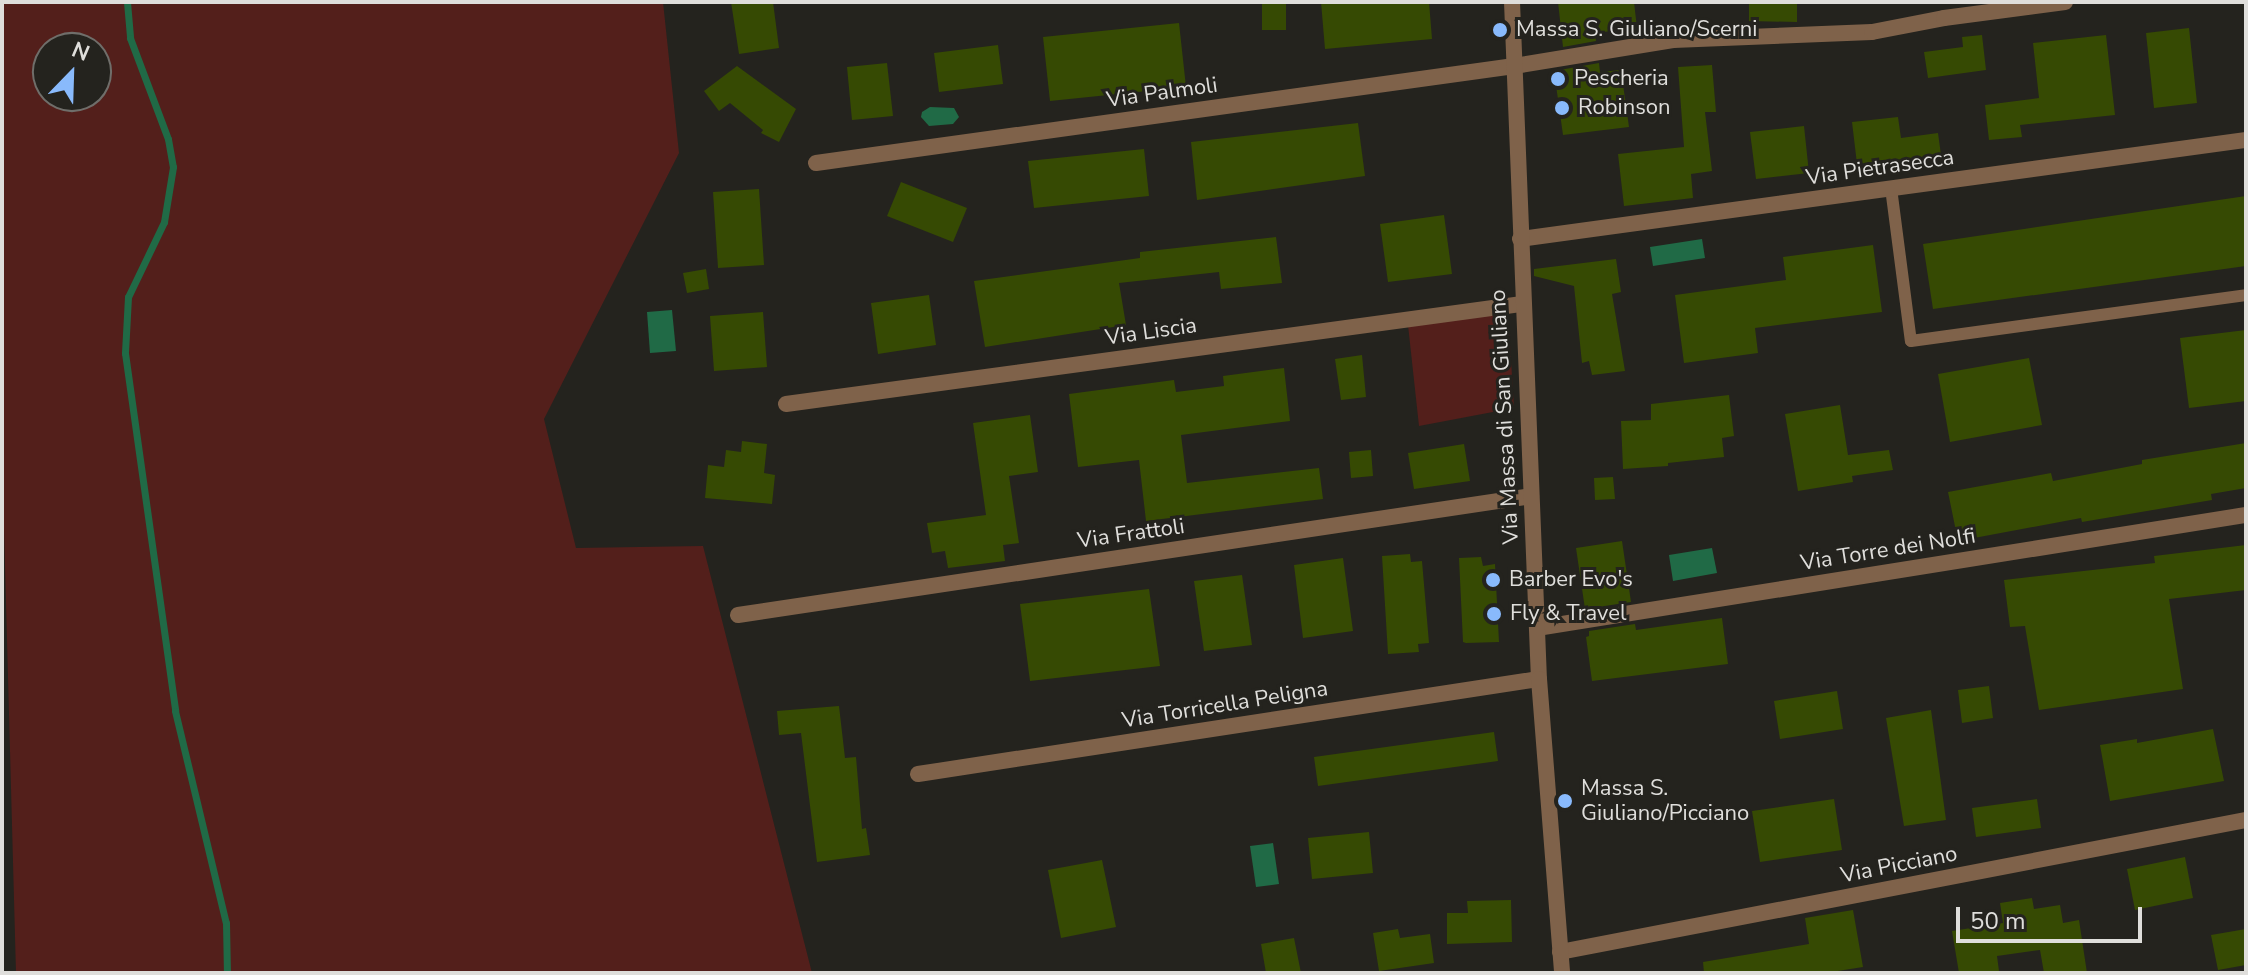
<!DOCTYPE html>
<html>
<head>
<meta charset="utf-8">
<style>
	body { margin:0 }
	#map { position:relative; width:2248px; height:975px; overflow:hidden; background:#24231e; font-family:"Nunito Sans",sans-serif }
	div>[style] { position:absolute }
	.green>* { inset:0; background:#531f1b }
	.water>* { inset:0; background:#206a46 }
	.stream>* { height:7px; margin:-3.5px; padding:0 3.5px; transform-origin:3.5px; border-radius:3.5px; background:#206a46 }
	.building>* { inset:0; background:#364a03 }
	.service>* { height:12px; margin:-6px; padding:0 6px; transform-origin:6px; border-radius:6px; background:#7f624a }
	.minor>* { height:16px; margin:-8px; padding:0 8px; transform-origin:8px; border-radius:8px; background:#7f624a }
	.tertiary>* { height:16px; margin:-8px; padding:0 8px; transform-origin:8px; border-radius:8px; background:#7f624a }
	.dots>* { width:22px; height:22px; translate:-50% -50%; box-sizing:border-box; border:4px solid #24231e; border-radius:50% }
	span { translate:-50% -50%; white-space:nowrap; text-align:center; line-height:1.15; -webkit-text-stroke:6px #24231e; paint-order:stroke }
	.poi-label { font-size:22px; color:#dfdedb }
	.left { translate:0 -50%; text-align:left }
	.street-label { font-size:22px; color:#dfdedb }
	.frame { position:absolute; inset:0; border:4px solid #dfdedb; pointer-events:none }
	.north { position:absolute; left:32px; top:32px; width:80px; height:80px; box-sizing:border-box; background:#24231e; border:2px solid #6f6e6a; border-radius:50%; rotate:23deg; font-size:22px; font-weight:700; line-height:32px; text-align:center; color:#dfdedb }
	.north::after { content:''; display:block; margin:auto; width:28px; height:36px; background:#89bafc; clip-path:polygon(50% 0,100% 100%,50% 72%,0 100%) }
	.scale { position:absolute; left:1956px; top:907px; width:186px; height:36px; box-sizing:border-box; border:4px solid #dfdedb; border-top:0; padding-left:10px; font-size:24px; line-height:28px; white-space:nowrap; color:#dfdedb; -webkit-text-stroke:6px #24231e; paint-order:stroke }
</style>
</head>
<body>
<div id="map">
	<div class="green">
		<div style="clip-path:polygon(evenodd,2px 2px,663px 2px,679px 153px,544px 419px,576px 548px,703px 546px,812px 973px,16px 973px,2px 454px,2px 2px,48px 48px,96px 48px,96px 96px,48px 96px,48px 48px)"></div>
		<div style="clip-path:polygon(1508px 313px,1514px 408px,1419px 426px,1408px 325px)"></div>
	</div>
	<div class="water">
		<div style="clip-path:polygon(930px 107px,954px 108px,959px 117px,953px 124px,929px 126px,921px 117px,922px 112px)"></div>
		<div style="clip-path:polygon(1702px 239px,1705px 258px,1653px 266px,1650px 247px)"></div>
		<div style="clip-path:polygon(672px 310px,676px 351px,650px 353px,647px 312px)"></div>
		<div style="clip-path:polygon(1712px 548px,1717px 573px,1673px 581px,1669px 555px)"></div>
		<div style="clip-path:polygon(1273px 843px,1279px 884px,1256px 887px,1250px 846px)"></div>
	</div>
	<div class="stream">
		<div style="left:127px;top:2px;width:36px;rotate:85deg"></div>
		<div style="left:130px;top:38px;width:108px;rotate:69.4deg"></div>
		<div style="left:168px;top:139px;width:28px;rotate:80deg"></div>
		<div style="left:173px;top:167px;width:56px;rotate:99.3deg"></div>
		<div style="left:164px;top:222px;width:83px;rotate:115.6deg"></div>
		<div style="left:128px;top:297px;width:56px;rotate:93.1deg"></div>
		<div style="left:125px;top:353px;width:361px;rotate:82deg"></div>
		<div style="left:175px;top:711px;width:218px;rotate:76.5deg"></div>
		<div style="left:226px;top:923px;width:50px;rotate:88.9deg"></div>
	</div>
	<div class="building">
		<div style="clip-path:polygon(731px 2px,773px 2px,779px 48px,739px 54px)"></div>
		<div style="clip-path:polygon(1321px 2px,1429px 2px,1432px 39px,1325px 49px)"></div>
		<div style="clip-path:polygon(1558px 2px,1634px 2px,1637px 28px,1595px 33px,1596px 41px,1563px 47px)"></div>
		<div style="clip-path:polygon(1749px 2px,1797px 2px,1797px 22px,1749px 21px)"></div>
		<div style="clip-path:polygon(1262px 3px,1286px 4px,1286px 30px,1262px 30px)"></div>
		<div style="clip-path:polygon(1179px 23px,1186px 87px,1050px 101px,1043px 37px)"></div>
		<div style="clip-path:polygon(2189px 28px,2197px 103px,2154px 108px,2146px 33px)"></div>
		<div style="clip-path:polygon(1982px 35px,1986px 70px,1928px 78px,1924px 52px,1963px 47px,1962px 37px)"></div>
		<div style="clip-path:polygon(2106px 35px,2115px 115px,2020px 125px,2022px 137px,1989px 140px,1985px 105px,2039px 98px,2033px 43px)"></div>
		<div style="clip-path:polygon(998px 45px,1003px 84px,939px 92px,934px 53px)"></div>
		<div style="clip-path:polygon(887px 63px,893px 116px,852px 120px,847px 67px)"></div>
		<div style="clip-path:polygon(1599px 63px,1600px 72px,1621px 70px,1629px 127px,1563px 135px,1554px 71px)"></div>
		<div style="clip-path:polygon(1712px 65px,1716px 112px,1705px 112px,1712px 171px,1691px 174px,1693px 198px,1624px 206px,1618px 154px,1684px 147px,1678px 67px)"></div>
		<div style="clip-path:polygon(737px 66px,796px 109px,779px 142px,761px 133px,763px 130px,730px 103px,719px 111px,704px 91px)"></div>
		<div style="clip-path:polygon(1898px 117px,1901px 138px,1938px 133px,1941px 155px,1857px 164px,1852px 122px)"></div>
		<div style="clip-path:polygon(1358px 123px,1365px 176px,1197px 200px,1191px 142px)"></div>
		<div style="clip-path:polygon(1804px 126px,1809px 173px,1756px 179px,1750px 132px)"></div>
		<div style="clip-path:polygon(1144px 149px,1149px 196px,1034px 208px,1028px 161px)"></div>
		<div style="clip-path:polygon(901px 182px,967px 208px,953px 242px,887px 216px)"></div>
		<div style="clip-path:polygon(759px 189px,764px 265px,718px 268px,713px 192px)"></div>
		<div style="clip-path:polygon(2246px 196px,2246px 266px,1933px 309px,1923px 244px)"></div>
		<div style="clip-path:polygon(1444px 215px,1452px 274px,1388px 282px,1380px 224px)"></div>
		<div style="clip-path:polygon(1276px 237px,1282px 283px,1221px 289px,1219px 272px,1119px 283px,1126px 325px,985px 347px,974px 281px,1140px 258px,1140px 252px)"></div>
		<div style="clip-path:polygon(1873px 245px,1882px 312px,1755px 328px,1758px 353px,1684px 363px,1675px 295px,1786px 280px,1783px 257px)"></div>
		<div style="clip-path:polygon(1616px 259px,1621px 292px,1612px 294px,1625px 371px,1592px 375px,1589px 361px,1582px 363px,1574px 286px,1534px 276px,1534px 269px)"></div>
		<div style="clip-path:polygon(706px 269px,709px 289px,687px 293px,683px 273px)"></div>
		<div style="clip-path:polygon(929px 295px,936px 345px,878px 354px,871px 303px)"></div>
		<div style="clip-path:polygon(763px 312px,767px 367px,714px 371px,710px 316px)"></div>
		<div style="clip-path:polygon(2246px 330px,2246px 401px,2189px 408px,2180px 338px)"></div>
		<div style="clip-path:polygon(1362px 355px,1366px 397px,1341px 400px,1335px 359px)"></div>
		<div style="clip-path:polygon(2029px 358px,2042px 425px,1950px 442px,1938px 374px)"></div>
		<div style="clip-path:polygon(1284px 368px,1290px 421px,1181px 435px,1187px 483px,1319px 468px,1323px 499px,1146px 521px,1139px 460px,1078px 467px,1069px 394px,1174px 380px,1176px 392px,1224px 386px,1223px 376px)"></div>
		<div style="clip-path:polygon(1729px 395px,1734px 436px,1722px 438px,1724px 457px,1668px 463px,1668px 466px,1623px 469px,1621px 421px,1651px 420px,1651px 404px)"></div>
		<div style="clip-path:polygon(1840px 405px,1848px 455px,1889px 450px,1893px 470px,1852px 476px,1853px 482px,1798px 491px,1785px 414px)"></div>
		<div style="clip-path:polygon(1030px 415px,1038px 472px,1009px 476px,1019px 543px,1003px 545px,1005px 561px,948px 568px,945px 551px,932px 553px,927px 523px,986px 515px,973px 423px)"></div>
		<div style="clip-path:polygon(742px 441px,767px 444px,764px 473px,775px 475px,772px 504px,705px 498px,708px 465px,724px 467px,726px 450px,741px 452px)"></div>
		<div style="clip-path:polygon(2246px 443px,2246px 488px,2211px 494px,2212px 500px,2082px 522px,2081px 518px,1958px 541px,1948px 492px,2051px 473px,2053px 481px,2142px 464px,2142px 460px)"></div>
		<div style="clip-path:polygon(1464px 444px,1470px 481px,1414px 489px,1408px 453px)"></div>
		<div style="clip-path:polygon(1371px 450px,1373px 476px,1351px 478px,1349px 452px)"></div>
		<div style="clip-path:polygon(1613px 477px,1615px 499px,1595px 500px,1594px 478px)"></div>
		<div style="clip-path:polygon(1622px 541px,1631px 602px,1585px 609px,1576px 548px)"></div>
		<div style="clip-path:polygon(2246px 545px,2246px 590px,2169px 599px,2183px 689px,2039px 710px,2025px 626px,2010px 627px,2004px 580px,2155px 563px,2154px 556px)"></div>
		<div style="clip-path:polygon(1410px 554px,1411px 562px,1422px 561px,1429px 643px,1418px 644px,1419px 652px,1388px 654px,1382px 556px)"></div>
		<div style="clip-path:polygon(1481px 557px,1483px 566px,1495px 564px,1499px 642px,1466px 643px,1463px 642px,1459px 558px)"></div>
		<div style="clip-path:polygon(1343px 558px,1353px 631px,1303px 638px,1294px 565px)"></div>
		<div style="clip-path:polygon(1242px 575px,1252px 645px,1204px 651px,1194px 581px)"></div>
		<div style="clip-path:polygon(1149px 589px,1160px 666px,1030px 681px,1020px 604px)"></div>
		<div style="clip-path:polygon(1722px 618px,1728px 664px,1592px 681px,1586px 637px,1589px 636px,1589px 631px,1635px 624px,1636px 630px)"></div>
		<div style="clip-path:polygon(1989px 686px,1993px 718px,1962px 723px,1958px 690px)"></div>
		<div style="clip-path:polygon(1837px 691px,1843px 729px,1780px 739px,1774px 701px)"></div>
		<div style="clip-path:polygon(839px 706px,845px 758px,856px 757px,862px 829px,866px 828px,870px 855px,817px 862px,801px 733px,779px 735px,777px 711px)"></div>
		<div style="clip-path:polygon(1931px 710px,1946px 820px,1904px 826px,1886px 718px)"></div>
		<div style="clip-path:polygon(2213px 729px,2224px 781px,2110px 801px,2100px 745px,2137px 739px,2137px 743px)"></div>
		<div style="clip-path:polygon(1494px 732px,1498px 761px,1318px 786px,1314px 757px)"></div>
		<div style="clip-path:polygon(1834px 799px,1842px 850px,1760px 862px,1752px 811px)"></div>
		<div style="clip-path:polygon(2037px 799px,2041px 828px,1976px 837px,1972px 808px)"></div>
		<div style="clip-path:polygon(1369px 832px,1373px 873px,1312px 879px,1308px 838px)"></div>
		<div style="clip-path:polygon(2185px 857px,2193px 898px,2135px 910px,2127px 869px)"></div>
		<div style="clip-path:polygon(1102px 860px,1116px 927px,1061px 938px,1048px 870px)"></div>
		<div style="clip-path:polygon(2032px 898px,2034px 909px,2060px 905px,2063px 923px,2079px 920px,2087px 973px,2044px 973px,2040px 950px,1997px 956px,1999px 971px,1959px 973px,1952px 931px,2003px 923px,2000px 903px)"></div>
		<div style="clip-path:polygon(1511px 900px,1512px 942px,1447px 944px,1447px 913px,1468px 913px,1467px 901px)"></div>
		<div style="clip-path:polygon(1853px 910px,1863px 967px,1825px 973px,1704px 973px,1703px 962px,1809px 944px,1805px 918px)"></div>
		<div style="clip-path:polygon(1398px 929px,1400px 938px,1430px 934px,1434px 963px,1379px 971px,1373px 933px)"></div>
		<div style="clip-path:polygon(2246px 929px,2246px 965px,2218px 970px,2211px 935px)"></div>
		<div style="clip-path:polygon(1294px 938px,1301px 973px,1266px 973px,1261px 944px)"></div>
	</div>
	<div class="service">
		<div style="left:1891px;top:188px;width:154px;rotate:82.6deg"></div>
		<div style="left:1911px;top:341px;width:338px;rotate:-7.8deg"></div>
	</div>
	<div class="minor">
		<div style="left:816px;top:163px;width:705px;rotate:-7.91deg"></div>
		<div style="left:1514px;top:66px;width:161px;rotate:-9.3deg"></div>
		<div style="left:1673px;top:40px;width:199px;rotate:-2.3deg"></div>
		<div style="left:1872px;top:32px;width:73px;rotate:-11deg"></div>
		<div style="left:1944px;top:18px;width:122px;rotate:-7.5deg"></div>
		<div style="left:1520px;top:239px;width:733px;rotate:-7.77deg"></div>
		<div style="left:786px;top:404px;width:743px;rotate:-7.74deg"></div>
		<div style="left:738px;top:615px;width:802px;rotate:-8.53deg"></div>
		<div style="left:1537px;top:628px;width:718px;rotate:-9.06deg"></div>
		<div style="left:918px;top:774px;width:628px;rotate:-8.7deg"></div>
		<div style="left:1560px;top:952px;width:699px;rotate:-10.89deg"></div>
	</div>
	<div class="tertiary">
		<div style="left:1512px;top:2px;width:678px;rotate:87.72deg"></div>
		<div style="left:1539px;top:679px;width:295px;rotate:85.5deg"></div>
	</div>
	<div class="dots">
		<div style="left:1500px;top:30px;background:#89bafc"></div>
		<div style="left:1558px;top:79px;background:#89bafc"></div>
		<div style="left:1562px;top:108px;background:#89bafc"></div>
		<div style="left:1493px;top:580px;background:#89bafc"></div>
		<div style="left:1494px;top:614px;background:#89bafc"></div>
		<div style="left:1565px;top:801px;background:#89bafc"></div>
	</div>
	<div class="poi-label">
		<span class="left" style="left:1516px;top:30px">Massa S. Giuliano/Scerni</span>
		<span class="left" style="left:1574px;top:79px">Pescheria</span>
		<span class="left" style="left:1578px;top:108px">Robinson</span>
		<span class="left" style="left:1509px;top:580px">Barber Evo's</span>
		<span class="left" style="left:1510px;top:614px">Fly &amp; Travel</span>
		<span class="left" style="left:1581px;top:801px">Massa S.<br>Giuliano/Picciano</span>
	</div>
	<div class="street-label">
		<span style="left:1162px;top:93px;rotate:-8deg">Via Palmoli</span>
		<span style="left:1880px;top:168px;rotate:-8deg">Via Pietrasecca</span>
		<span style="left:1151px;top:332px;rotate:-8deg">Via Liscia</span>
		<span style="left:1505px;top:417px;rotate:-93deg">Via Massa di San Giuliano</span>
		<span style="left:1131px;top:534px;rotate:-8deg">Via Frattoli</span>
		<span style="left:1888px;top:550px;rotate:-9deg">Via Torre dei Nolfi</span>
		<span style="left:1225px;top:705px;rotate:-9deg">Via Torricella Peligna</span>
		<span style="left:1899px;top:865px;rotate:-11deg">Via Picciano</span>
	</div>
	<div class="frame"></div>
	<div class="north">N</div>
	<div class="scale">50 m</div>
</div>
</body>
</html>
